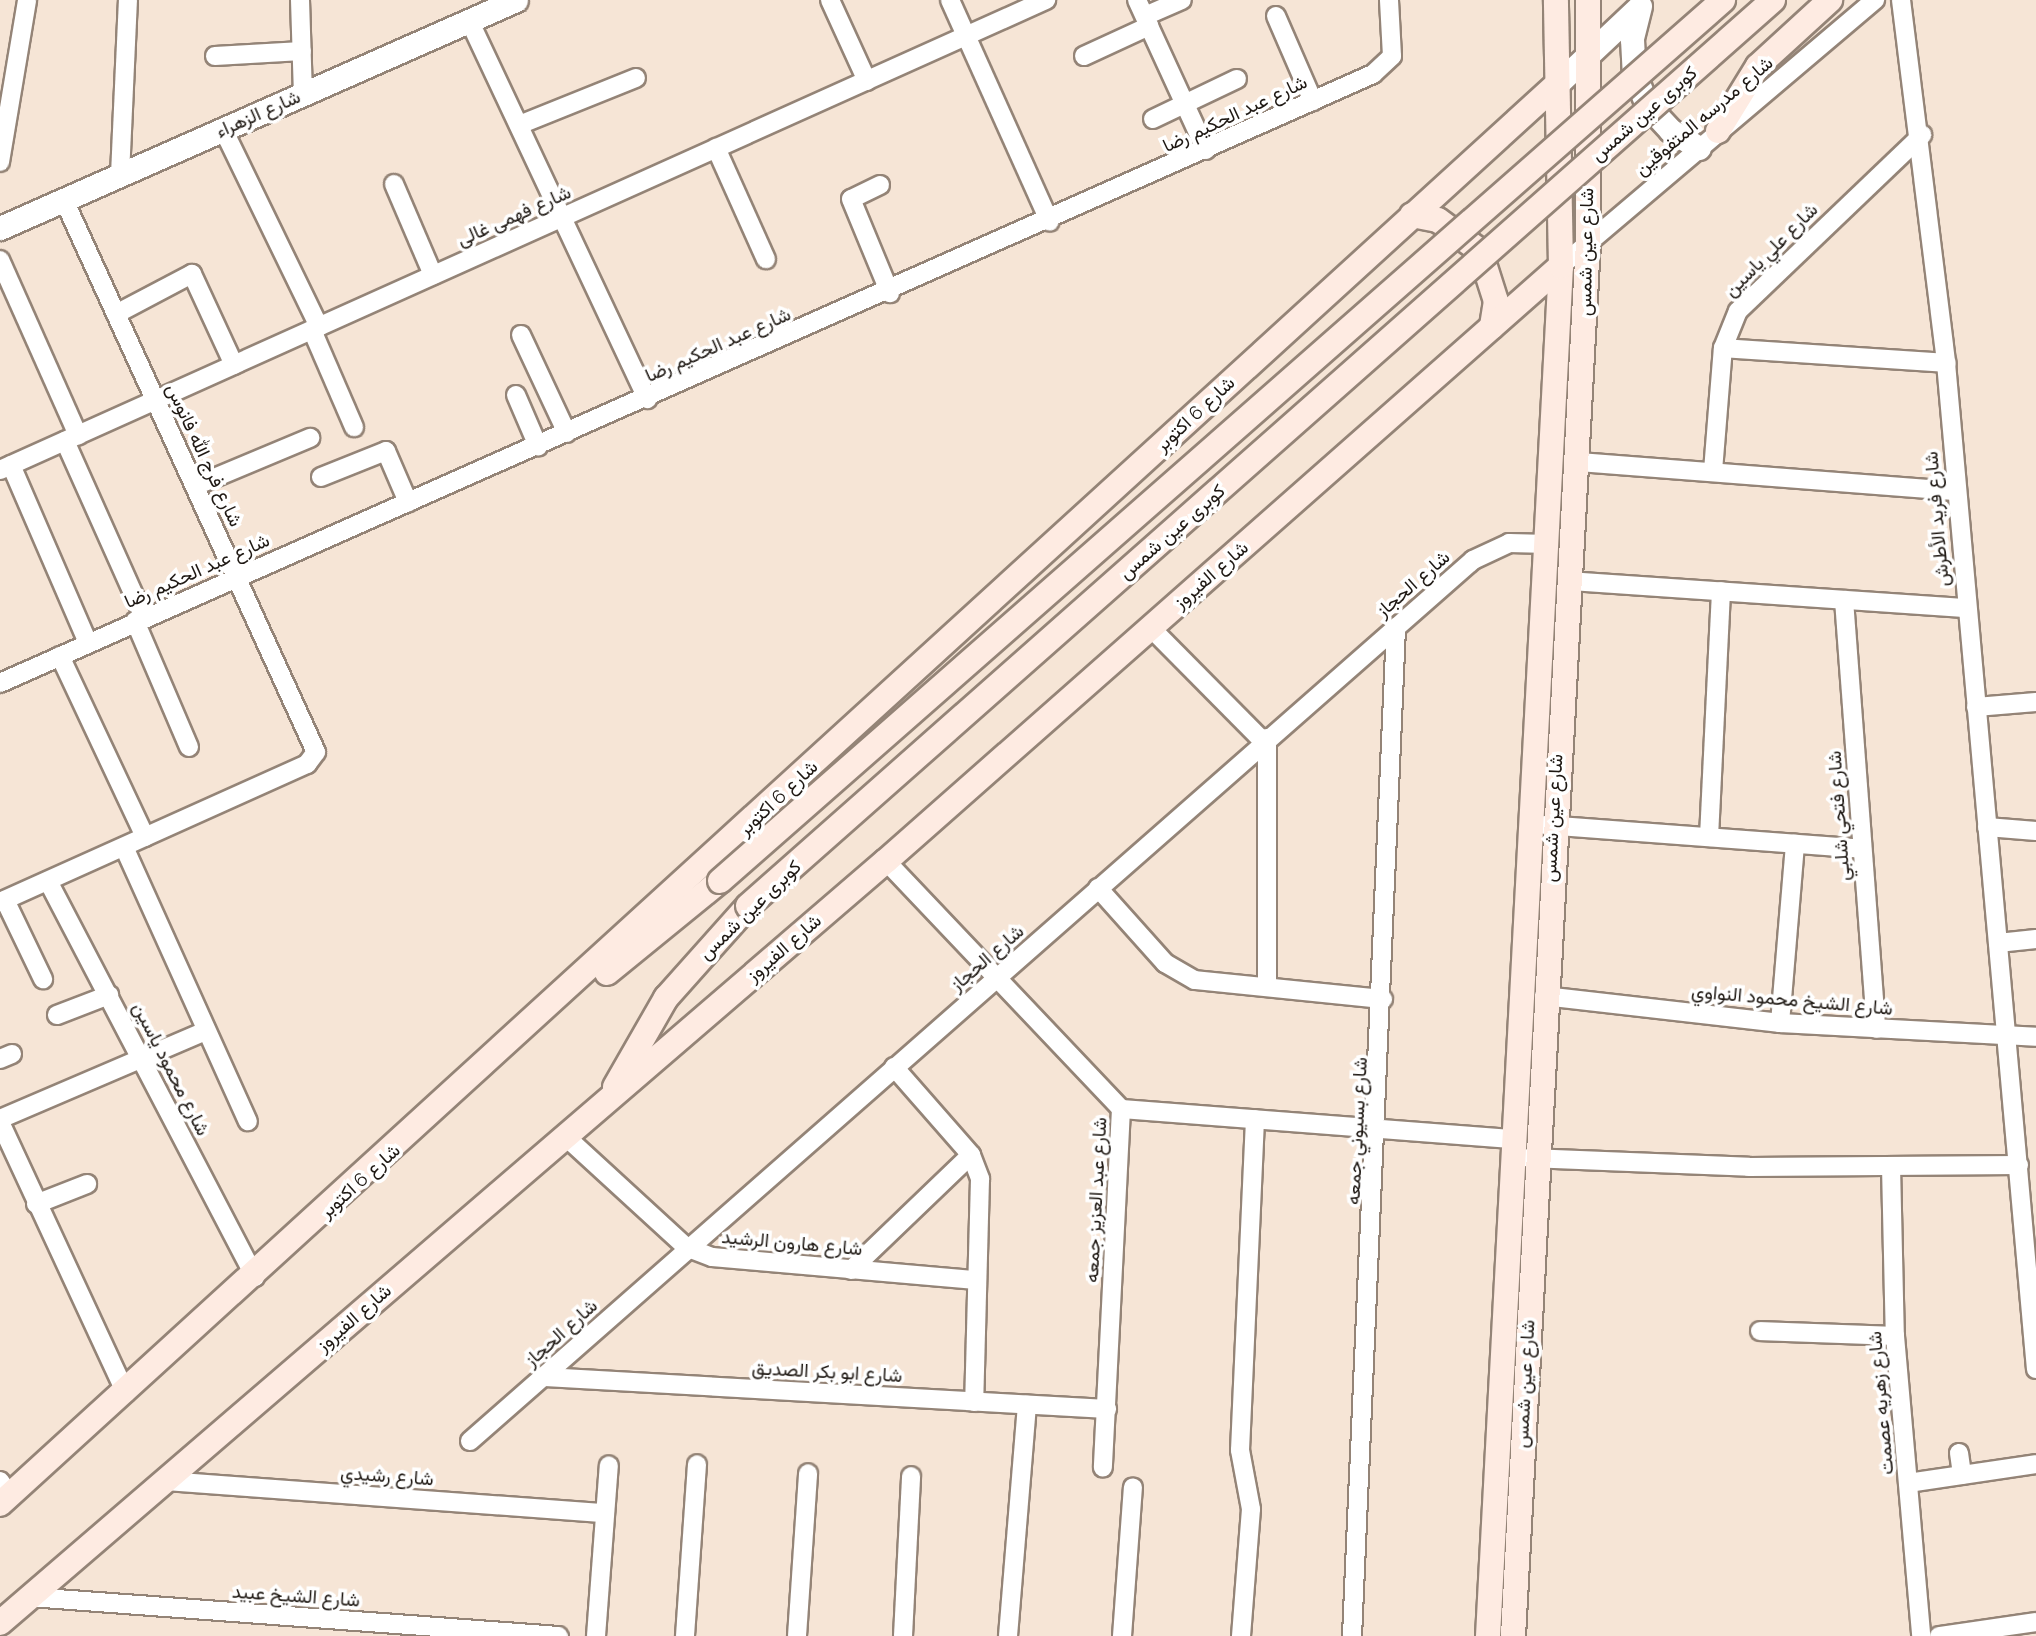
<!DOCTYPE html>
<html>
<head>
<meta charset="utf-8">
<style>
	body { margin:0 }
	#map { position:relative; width:2036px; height:1636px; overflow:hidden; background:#f6e5d6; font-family:Raleway,Vazirmatn,sans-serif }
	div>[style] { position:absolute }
	.roads { filter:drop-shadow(2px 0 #948477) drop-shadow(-2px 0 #948477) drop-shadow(0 2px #948477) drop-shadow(0 -2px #948477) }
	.minor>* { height:18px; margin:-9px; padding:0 9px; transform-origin:9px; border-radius:9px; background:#fff }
	.tertiary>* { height:23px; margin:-11.5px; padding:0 11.5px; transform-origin:11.5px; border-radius:11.5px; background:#fff }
	.secondary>* { height:24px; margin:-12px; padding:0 12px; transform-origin:12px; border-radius:12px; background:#feebe2 }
	.bridges { filter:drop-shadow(2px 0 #948477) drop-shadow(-2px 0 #948477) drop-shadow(0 2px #948477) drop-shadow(0 -2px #948477) }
	.secondary-bridge>* { height:24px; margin:-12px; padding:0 12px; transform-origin:12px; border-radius:12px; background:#feebe2 }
	span { translate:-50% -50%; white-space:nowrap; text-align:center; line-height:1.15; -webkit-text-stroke:7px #fff; paint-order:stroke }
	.street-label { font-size:19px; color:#1e1813 }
</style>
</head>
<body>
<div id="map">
	<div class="roads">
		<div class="minor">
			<div style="left:300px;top:0;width:94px;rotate:88.2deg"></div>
			<div style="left:830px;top:0;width:89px;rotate:65.4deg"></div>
			<div style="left:950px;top:0;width:243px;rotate:65.8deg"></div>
			<div style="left:1137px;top:0;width:165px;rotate:65.3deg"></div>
			<div style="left:1901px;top:0;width:366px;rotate:82.9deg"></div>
			<div style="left:1946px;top:363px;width:1010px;rotate:84.89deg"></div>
			<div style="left:1145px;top:16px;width:40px;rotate:-23.4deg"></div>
			<div style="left:1276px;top:16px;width:93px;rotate:66.5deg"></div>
			<div style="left:469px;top:20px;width:419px;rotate:64.8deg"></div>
			<div style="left:215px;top:56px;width:87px;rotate:-3.3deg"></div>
			<div style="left:1084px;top:56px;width:72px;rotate:-24.8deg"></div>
			<div style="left:1153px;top:119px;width:93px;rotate:-25.5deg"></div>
			<div style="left:519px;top:125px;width:126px;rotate:-21.9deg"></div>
			<div style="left:223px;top:129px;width:220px;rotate:64.1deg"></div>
			<div style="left:716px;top:148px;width:122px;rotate:65.8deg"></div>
			<div style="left:0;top:162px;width:164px;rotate:-80.5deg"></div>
			<div style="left:120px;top:175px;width:175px;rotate:-87.4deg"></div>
			<div style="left:394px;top:184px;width:99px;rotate:66.8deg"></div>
			<div style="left:880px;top:185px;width:32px;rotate:154deg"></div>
			<div style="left:851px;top:199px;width:102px;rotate:67.5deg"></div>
			<div style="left:0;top:260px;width:192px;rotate:66deg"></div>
			<div style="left:1561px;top:266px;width:412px;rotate:-40.3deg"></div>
			<div style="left:116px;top:314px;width:86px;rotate:-27.8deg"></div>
			<div style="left:192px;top:274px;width:100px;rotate:65.2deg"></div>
			<div style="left:312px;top:330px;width:106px;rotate:66.6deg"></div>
			<div style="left:521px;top:335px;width:108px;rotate:64.9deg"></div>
			<div style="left:1723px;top:348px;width:224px;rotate:3.8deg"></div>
			<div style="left:516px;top:395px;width:56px;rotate:66.7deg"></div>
			<div style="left:65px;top:441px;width:194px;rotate:65.9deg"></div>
			<div style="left:1578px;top:462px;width:378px;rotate:4.4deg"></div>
			<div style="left:11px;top:465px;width:194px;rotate:66.6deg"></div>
			<div style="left:0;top:470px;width:1147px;rotate:-24.2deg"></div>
			<div style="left:1713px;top:471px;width:123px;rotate:-85.4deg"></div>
			<div style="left:1723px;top:348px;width:40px;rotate:-68deg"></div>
			<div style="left:1738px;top:311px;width:255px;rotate:-43.7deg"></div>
			<div style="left:321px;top:477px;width:70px;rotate:-21.8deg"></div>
			<div style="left:386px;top:451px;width:56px;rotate:66.7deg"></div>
			<div style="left:195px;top:486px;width:125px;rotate:-22.7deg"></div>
			<div style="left:1569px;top:581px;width:398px;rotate:3.9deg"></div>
			<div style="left:1844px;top:600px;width:430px;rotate:85.7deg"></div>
			<div style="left:135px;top:621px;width:137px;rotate:66.8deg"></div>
			<div style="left:1151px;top:628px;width:159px;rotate:45.3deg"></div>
			<div style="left:60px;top:656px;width:200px;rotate:64.8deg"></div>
			<div style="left:0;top:683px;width:1502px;rotate:-23.92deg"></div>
			<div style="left:1373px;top:74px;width:26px;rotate:-43deg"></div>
			<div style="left:1392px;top:56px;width:56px;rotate:-93.1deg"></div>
			<div style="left:1976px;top:707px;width:60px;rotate:-4.8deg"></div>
			<div style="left:1545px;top:825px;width:318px;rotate:4.3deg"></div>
			<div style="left:1987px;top:827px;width:49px;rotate:4.7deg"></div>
			<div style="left:1709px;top:837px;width:246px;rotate:-87.2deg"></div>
			<div style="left:124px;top:847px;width:301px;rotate:65.7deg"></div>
			<div style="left:886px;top:861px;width:342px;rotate:46.5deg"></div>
			<div style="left:1121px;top:1109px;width:359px;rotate:92.9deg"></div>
			<div style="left:48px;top:881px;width:447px;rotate:62.4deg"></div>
			<div style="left:1098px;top:888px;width:101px;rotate:48.2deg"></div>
			<div style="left:1165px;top:963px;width:34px;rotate:30deg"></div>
			<div style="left:1195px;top:980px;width:189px;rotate:5.8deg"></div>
			<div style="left:5px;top:900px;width:88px;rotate:64.3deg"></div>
			<div style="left:0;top:902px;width:337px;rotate:-24.2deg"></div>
			<div style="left:307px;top:764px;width:15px;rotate:-53deg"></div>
			<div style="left:316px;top:752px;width:607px;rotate:-114.54deg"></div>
			<div style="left:1998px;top:943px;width:38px;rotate:-6deg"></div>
			<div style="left:1267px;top:987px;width:249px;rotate:-90deg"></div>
			<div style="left:1544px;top:996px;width:238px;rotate:6.5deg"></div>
			<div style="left:1780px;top:1023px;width:256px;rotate:3.1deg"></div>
			<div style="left:57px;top:1015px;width:56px;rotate:-21deg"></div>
			<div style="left:1780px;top:1023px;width:180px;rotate:-85.2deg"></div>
			<div style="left:0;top:1059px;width:13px;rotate:-23deg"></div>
			<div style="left:894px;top:1067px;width:117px;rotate:48.8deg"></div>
			<div style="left:971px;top:1155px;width:26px;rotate:69deg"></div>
			<div style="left:980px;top:1179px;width:223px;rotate:91.5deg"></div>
			<div style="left:1121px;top:1109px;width:392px;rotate:4.4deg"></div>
			<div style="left:0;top:1119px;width:223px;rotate:-23.2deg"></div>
			<div style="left:0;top:1122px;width:299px;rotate:65.1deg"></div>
			<div style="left:565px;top:1136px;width:164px;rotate:42.5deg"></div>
			<div style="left:686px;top:1247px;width:28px;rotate:21deg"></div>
			<div style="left:712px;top:1257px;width:265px;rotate:5deg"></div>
			<div style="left:1529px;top:1158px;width:220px;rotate:2.3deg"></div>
			<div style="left:1749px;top:1167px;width:270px;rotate:-0.4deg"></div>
			<div style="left:1891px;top:1166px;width:170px;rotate:88.7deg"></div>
			<div style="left:1895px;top:1336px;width:301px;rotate:85deg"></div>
			<div style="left:36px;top:1204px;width:55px;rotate:-21.4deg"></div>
			<div style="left:851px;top:1270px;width:166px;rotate:-43.8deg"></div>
			<div style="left:1760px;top:1331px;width:135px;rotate:2.1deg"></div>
			<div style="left:545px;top:1377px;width:563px;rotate:3.26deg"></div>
			<div style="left:470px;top:1441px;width:1335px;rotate:-41.29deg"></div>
			<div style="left:1473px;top:560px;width:40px;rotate:-25deg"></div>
			<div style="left:1509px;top:543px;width:40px;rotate:1.4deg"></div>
			<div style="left:1959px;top:1453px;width:22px;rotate:82deg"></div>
			<div style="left:0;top:1481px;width:18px;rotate:56deg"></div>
			<div style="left:166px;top:1481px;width:440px;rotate:4.2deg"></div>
			<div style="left:1908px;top:1483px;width:129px;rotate:-8.4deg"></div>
			<div style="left:30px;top:1597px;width:530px;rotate:4.22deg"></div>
			<div style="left:596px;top:1636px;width:171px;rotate:-85.7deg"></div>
			<div style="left:685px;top:1636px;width:172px;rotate:-86deg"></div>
			<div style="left:797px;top:1636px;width:163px;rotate:-86.1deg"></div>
			<div style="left:903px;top:1636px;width:160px;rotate:-87.1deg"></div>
			<div style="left:1008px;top:1636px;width:232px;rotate:-85.3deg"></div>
			<div style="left:1122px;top:1636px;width:149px;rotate:-85.8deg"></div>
			<div style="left:1241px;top:1636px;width:127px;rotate:-85.5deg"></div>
			<div style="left:1251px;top:1509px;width:60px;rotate:-100.6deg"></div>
			<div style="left:1240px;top:1450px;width:331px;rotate:-87.4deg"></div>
			<div style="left:1352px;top:1636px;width:1010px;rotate:-87.5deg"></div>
			<div style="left:1939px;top:1636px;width:98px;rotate:-8.2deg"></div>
		</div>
		<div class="tertiary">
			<div style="left:1640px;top:6px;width:34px;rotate:104deg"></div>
			<div style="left:1632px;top:39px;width:34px;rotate:87deg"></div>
			<div style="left:1634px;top:73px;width:35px;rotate:68deg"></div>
			<div style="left:1647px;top:105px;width:34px;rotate:47deg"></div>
			<div style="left:1670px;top:130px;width:34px;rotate:32deg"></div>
			<div style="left:1553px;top:88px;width:118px;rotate:-43.3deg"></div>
			<div style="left:0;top:228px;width:564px;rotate:-23.84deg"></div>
		</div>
		<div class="secondary">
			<div style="left:1718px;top:131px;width:76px;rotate:-58.4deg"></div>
			<div style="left:1758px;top:66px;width:98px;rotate:-42.5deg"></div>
			<div style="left:1412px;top:215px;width:26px;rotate:11deg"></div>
			<div style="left:1438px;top:220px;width:52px;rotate:36.4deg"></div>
			<div style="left:1480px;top:251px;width:52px;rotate:72.3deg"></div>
			<div style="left:1496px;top:301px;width:26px;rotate:99deg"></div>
			<div style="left:607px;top:973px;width:146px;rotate:-39.2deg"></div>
			<div style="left:615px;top:1087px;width:103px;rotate:-60.2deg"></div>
			<div style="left:666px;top:998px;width:123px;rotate:-48.3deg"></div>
			<div style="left:0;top:1504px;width:2102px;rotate:-42.36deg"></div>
			<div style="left:0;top:1623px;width:1169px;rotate:-40.7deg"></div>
			<div style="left:886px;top:861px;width:900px;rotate:-41.4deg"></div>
			<div style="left:1488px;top:1636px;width:1372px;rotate:-86.95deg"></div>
			<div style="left:1561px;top:266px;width:266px;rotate:-91.1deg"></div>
			<div style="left:1513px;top:1636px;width:1396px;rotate:-86.92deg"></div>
			<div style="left:1588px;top:242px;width:242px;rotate:-90deg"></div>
		</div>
	</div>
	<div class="bridges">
		<div class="secondary-bridge">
			<div style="left:720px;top:881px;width:1335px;rotate:-41.29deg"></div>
			<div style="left:748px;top:906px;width:1368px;rotate:-41.47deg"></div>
		</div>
	</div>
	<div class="street-label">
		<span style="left:258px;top:114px;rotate:-24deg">شارع الزهراء</span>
		<span style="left:1235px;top:114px;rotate:-25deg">شارع عبد الحكيم رضا</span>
		<span style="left:1644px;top:114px;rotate:-41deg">كوبرى عين شمس</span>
		<span style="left:1704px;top:116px;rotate:-40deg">شارع مدرسه المتفوقين</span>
		<span style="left:514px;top:216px;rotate:-24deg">شارع فهمى غالى</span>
		<span style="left:1771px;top:250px;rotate:-45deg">شارع علي ياسين</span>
		<span style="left:1586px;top:252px;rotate:-89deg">شارع عين شمس</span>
		<span style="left:718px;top:345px;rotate:-24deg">شارع عبد الحكيم رضا</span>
		<span style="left:1195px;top:414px;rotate:-43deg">شارع 6 اكتوبر</span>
		<span style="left:204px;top:455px;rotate:65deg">شارع فرج الله فانوس</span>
		<span style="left:1937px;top:519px;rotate:-95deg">شارع فريد الأطرش</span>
		<span style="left:1172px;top:532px;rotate:-41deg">كوبرى عين شمس</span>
		<span style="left:197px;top:571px;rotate:-24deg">شارع عبد الحكيم رضا</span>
		<span style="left:1211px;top:575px;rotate:-41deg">شارع الفيروز</span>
		<span style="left:1413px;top:584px;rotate:-41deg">شارع الحجاز</span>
		<span style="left:778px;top:798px;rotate:-43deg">شارع 6 اكتوبر</span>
		<span style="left:1839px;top:816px;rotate:-94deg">شارع فتحي شلبي</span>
		<span style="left:1553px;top:818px;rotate:-87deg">شارع عين شمس</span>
		<span style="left:750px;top:910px;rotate:-44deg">كوبرى عين شمس</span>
		<span style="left:784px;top:948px;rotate:-41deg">شارع الفيروز</span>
		<span style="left:987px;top:958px;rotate:-41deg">شارع الحجاز</span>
		<span style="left:1792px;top:1000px;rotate:5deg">شارع الشيخ محمود النواوي</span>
		<span style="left:171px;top:1069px;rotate:63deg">شارع محمود ياسين</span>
		<span style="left:1357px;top:1131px;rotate:-87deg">شارع بسيوني جمعه</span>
		<span style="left:360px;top:1181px;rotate:-42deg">شارع 6 اكتوبر</span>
		<span style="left:1096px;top:1200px;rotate:-87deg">شارع عبد العزيز جمعه</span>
		<span style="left:792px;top:1243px;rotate:5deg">شارع هارون الرشيد</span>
		<span style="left:354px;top:1318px;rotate:-41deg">شارع الفيروز</span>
		<span style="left:561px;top:1333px;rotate:-42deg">شارع الحجاز</span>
		<span style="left:827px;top:1372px;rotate:3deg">شارع ابو بكر الصديق</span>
		<span style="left:1525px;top:1384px;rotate:-87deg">شارع عين شمس</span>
		<span style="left:1881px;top:1403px;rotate:-95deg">شارع زهريه عصمت</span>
		<span style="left:387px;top:1476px;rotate:4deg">شارع رشيدي</span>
		<span style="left:296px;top:1596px;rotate:4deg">شارع الشيخ عبيد</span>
	</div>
</div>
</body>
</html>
